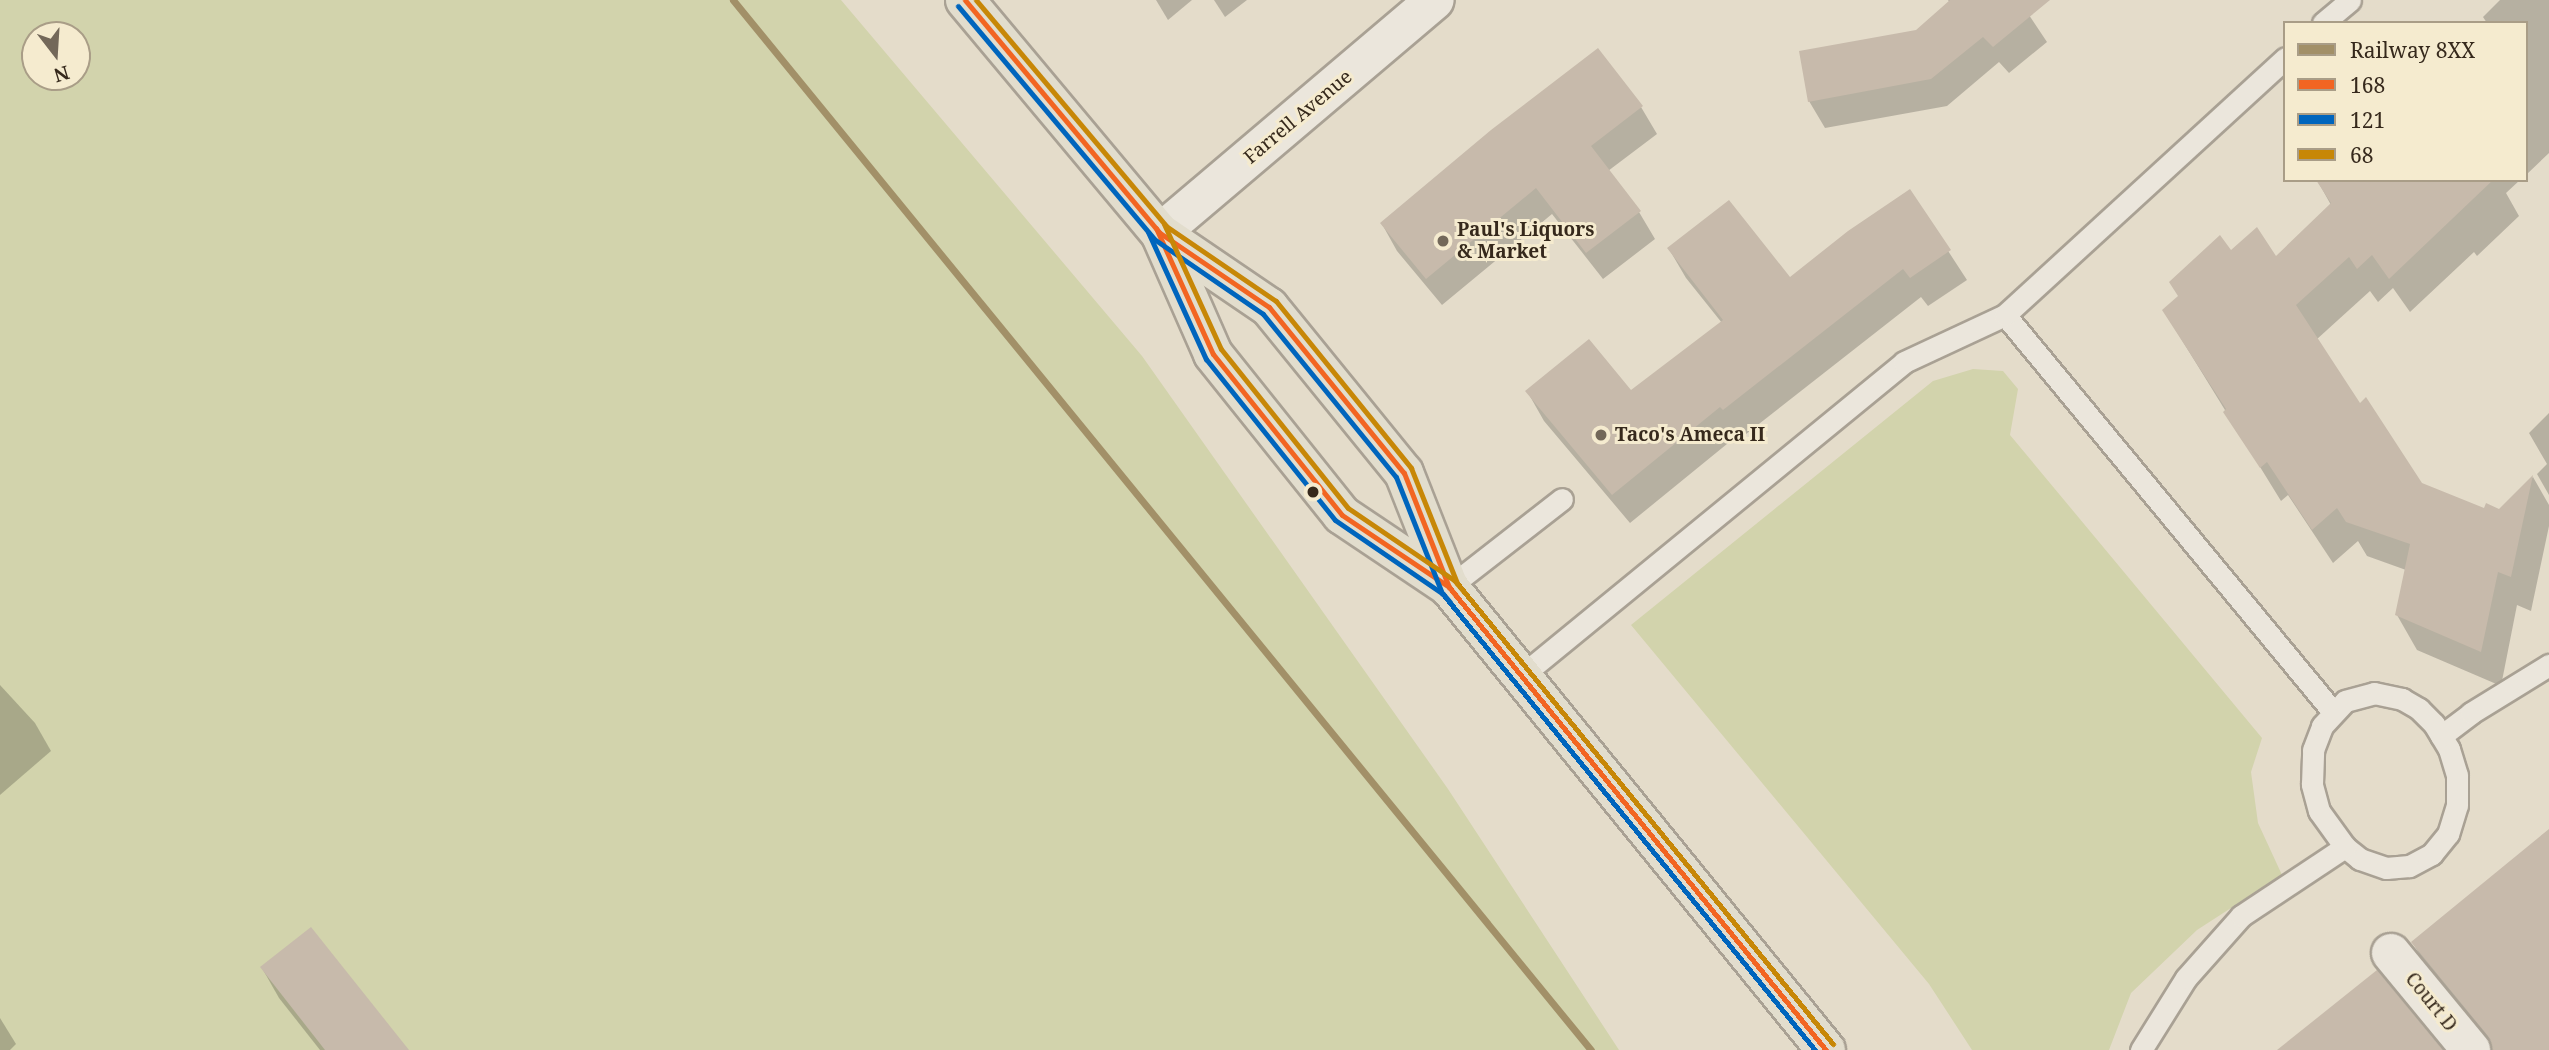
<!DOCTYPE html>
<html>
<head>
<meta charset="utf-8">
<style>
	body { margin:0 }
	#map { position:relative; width:2549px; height:1050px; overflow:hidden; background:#e4dcca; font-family:"Noto Serif",serif }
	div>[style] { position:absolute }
	.green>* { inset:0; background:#d2d3ac }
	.shadow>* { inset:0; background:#0003 }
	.building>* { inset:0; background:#c7baab }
	.roads { filter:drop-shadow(2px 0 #a9a194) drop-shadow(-2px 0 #a9a194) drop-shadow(0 2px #a9a194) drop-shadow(0 -2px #a9a194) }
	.service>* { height:21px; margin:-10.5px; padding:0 10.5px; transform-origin:10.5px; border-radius:10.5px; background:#ebe6dc }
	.minor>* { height:38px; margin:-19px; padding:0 19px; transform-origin:19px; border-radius:19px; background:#ebe6dc }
	.primary>* { height:38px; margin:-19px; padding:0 19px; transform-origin:19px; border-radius:19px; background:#e2ddcd }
	.bus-1>* { height:5px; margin:-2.5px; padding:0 2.5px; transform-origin:2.5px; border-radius:2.5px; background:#f26522 }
	.bus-2>* { height:5px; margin:-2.5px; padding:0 2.5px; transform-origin:2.5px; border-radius:2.5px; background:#0065bd }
	.bus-3>* { height:5px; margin:-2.5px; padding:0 2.5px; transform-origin:2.5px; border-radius:2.5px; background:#c78707 }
	.rail-1>* { height:7px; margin:-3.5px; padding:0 3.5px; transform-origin:3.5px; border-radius:3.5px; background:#a29068 }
	.dots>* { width:19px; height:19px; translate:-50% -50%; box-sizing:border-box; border:4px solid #f5ebcf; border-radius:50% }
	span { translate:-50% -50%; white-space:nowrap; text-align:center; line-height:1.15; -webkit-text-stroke:6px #f5ebcf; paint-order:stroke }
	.street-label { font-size:19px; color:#36291c }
	.poi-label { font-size:19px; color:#36291c; font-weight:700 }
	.left { translate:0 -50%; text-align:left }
	.legend { position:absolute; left:2283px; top:21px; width:245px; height:161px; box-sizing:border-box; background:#f5ebcf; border:2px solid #a99d87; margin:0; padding:9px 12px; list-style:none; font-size:21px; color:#36291c }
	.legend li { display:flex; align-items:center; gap:14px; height:35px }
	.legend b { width:35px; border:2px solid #a99d87 }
	.north { position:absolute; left:21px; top:21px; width:70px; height:70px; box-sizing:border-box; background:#f5ebcf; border:2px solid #a99d87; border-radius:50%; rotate:163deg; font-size:19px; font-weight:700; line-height:28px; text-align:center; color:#36291c }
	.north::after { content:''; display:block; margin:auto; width:24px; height:32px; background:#736859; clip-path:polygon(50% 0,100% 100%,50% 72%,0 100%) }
</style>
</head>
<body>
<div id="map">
	<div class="green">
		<div style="clip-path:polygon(evenodd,0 0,841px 0,1142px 356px,1448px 789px,1619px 1050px,0 1050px,0 0,35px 35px,77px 35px,77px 77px,35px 77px,35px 35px)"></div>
		<div style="clip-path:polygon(1973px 369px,2003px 371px,2018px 389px,2010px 435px,2262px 738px,2251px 772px,2258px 823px,2282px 875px,2197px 930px,2131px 993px,2109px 1050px,1972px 1050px,1929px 984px,1631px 625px,1933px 381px)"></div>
	</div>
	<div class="shadow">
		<div style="clip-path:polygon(1156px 0,1192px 0,1168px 20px)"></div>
		<div style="clip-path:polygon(1214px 0,1247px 0,1225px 17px)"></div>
		<div style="clip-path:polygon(1948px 0,2019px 0,2047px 42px,2009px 73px,1999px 62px,1947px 106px,1825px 128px,1809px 101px,1917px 32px,1950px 3px)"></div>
		<div style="clip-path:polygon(2500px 0,2549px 0,2549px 153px,2526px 175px,2526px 23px,2487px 23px,2483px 17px)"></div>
		<div style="clip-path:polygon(1641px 107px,1657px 134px,1608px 171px,1639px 212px,1655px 239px,1603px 279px,1552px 214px,1442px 305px,1397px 251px,1382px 224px)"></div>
		<div style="clip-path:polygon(2317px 180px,2520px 180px,2506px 193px,2519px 216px,2477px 256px,2474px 252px,2410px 312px,2393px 288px,2378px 302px,2370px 291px,2316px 340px,2359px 406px,2421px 484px,2486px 511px,2499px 511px,2533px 477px,2549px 505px,2549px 526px,2531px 611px,2517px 605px,2501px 686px,2417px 650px,2397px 615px,2406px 570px,2367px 556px,2358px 541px,2333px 563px,2288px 495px,2281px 501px,2164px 311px,2230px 253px,2276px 259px,2331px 205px)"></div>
		<div style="clip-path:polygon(1909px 191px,1967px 280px,1928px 306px,1921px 297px,1741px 438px,1738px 435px,1630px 523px,1544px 421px,1527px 391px,1631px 392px,1722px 323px,1686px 278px,1669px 249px,1789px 280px)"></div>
		<div style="clip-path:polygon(2549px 413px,2549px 495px,2537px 474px,2547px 464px,2529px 433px)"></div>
		<div style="clip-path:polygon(0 685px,35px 723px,51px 751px,0 795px)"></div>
		<div style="clip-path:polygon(2549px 830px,2549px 1050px,2494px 1050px,2425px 964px,2413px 943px)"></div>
		<div style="clip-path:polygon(262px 968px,406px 1050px,320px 1050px,279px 998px)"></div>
		<div style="clip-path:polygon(0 1018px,16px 1044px,10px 1050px,0 1050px)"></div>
	</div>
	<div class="building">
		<div style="clip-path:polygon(1950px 0,2050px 0,1993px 47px,1983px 37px,1931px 79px,1808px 102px,1799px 51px,1916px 30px)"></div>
		<div style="clip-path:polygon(1598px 48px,1643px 106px,1591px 146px,1641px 211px,1586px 253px,1536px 188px,1426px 279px,1380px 223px,1491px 130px)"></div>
		<div style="clip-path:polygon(2316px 180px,2493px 180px,2389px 279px,2372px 255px,2357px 269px,2349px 257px,2296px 305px,2360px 403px,2366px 397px,2422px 483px,2484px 508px,2486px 503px,2499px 509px,2533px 475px,2511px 577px,2498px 572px,2481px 652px,2395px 615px,2410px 544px,2346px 522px,2337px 508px,2312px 530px,2267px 462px,2260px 468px,2223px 412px,2226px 409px,2162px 310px,2178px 296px,2169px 282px,2220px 235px,2231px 250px,2257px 227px,2276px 256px,2331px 203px)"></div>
		<div style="clip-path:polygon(1910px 189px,1951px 250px,1910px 278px,1903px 269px,1723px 410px,1720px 407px,1612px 495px,1525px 391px,1589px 339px,1631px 390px,1723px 320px,1667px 248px,1729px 200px,1790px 277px,1848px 231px)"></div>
		<div style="clip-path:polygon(2549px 829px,2549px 1050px,2492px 1050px,2488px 1036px,2411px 942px)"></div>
		<div style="clip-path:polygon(311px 927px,409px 1050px,325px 1050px,260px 967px)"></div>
		<div style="clip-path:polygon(2377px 970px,2443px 1050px,2277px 1050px)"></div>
	</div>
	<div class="roads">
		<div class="service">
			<div style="left:2323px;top:23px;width:35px;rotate:-40deg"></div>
			<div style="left:2005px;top:315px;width:516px;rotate:50.42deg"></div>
			<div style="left:1449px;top:587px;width:143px;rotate:-37.9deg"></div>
			<div style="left:1521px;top:676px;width:495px;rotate:-39.3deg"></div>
			<div style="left:1904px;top:362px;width:111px;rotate:-25deg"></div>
			<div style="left:2005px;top:315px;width:380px;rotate:-42.5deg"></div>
			<div style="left:2374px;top:693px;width:29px;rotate:12deg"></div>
			<div style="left:2402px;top:699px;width:20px;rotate:30deg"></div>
			<div style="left:2419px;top:709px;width:21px;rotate:45deg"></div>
			<div style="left:2434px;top:724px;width:29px;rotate:59deg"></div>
			<div style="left:2449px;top:749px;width:27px;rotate:73deg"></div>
			<div style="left:2457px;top:775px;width:30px;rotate:90deg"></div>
			<div style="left:2457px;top:805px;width:30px;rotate:107deg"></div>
			<div style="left:2448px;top:834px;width:26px;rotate:129deg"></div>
			<div style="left:2432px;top:854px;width:26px;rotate:152deg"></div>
			<div style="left:2409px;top:866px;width:23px;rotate:175deg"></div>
			<div style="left:2386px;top:868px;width:28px;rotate:-161deg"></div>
			<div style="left:2360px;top:859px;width:19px;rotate:-141deg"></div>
			<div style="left:2345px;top:847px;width:44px;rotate:-125.8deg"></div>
			<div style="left:2319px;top:811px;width:28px;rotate:-105deg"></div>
			<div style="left:2312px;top:784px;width:34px;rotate:-88deg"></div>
			<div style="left:2313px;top:750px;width:26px;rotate:-69deg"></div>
			<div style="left:2322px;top:726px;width:34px;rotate:-47deg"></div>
			<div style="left:2345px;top:701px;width:30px;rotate:-15deg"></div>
			<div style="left:2441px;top:736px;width:38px;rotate:-37deg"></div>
			<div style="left:2471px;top:713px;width:92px;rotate:-31.6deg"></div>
			<div style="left:2141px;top:1050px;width:85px;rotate:-58deg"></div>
			<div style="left:2186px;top:978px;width:83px;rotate:-48.4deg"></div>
			<div style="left:2241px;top:916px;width:125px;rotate:-33.6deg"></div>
		</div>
		<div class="minor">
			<div style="left:1160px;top:233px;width:360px;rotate:-40.3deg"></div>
			<div style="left:2391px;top:953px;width:126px;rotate:50.5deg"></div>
		</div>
		<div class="primary">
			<div style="left:965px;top:0;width:304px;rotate:50.1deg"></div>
			<div style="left:1160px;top:233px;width:132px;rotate:34.2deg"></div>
			<div style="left:1269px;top:307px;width:214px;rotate:50.9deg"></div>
			<div style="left:1404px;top:473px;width:123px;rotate:68.5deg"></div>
			<div style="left:1449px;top:587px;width:597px;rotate:50.85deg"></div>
			<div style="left:1160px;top:233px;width:132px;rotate:66.3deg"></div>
			<div style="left:1213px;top:354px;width:206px;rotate:51.3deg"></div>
			<div style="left:1342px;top:515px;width:129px;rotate:33.9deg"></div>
		</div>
	</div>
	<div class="bus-1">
		<div style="left:965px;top:0;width:304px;rotate:50.1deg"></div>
		<div style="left:1160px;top:233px;width:132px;rotate:34.2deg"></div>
		<div style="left:1269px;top:307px;width:214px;rotate:50.9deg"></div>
		<div style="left:1404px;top:473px;width:123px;rotate:68.5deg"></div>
		<div style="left:1449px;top:587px;width:597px;rotate:50.85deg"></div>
		<div style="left:1156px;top:228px;width:138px;rotate:65.7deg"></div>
		<div style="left:1213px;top:354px;width:206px;rotate:51.3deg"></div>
		<div style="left:1342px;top:515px;width:129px;rotate:33.9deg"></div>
		<div style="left:1449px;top:587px;width:13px;rotate:51deg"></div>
	</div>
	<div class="bus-2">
		<div style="left:958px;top:6px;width:304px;rotate:49.9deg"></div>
		<div style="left:1154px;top:239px;width:132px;rotate:34.5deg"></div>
		<div style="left:1263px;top:314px;width:210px;rotate:50.8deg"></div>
		<div style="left:1396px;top:477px;width:125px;rotate:68.4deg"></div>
		<div style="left:1442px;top:593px;width:590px;rotate:50.78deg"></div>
		<div style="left:1148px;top:232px;width:140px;rotate:65.5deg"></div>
		<div style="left:1206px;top:359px;width:206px;rotate:51.3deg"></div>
		<div style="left:1335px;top:520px;width:131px;rotate:34.4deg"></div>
		<div style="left:1443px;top:594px;width:11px;rotate:49deg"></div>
	</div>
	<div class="bus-3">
		<div style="left:976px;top:0;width:295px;rotate:49.9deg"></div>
		<div style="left:1166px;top:226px;width:133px;rotate:34.3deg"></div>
		<div style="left:1276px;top:301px;width:215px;rotate:51deg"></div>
		<div style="left:1411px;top:468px;width:124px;rotate:68.2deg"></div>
		<div style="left:1457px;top:583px;width:595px;rotate:50.8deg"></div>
		<div style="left:1164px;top:224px;width:137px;rotate:65.5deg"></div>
		<div style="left:1221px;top:349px;width:203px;rotate:51.4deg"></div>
		<div style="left:1348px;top:508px;width:128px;rotate:34.2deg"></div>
		<div style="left:1454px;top:580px;width:16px;rotate:50deg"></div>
	</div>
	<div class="rail-1">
		<div style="left:733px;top:0;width:1356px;rotate:50.75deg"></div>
	</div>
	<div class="dots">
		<div style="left:1443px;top:241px;background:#736859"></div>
		<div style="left:1601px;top:435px;background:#736859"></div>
		<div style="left:1313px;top:492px;background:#36291c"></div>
	</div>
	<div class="street-label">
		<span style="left:1298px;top:117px;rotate:-40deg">Farrell Avenue</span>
		<span style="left:2431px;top:1002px;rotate:51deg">Court D</span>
	</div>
	<div class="poi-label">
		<span class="left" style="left:1457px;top:241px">Paul's Liquors<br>&amp; Market</span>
		<span class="left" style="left:1615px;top:435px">Taco's Ameca II</span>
	</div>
	<ul class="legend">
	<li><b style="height:9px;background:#a29068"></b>Railway 8XX</li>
	<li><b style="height:9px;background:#f26522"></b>168</li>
	<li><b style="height:9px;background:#0065bd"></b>121</li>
	<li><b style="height:9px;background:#c78707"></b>68</li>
	</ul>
	<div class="north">N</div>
</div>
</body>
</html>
